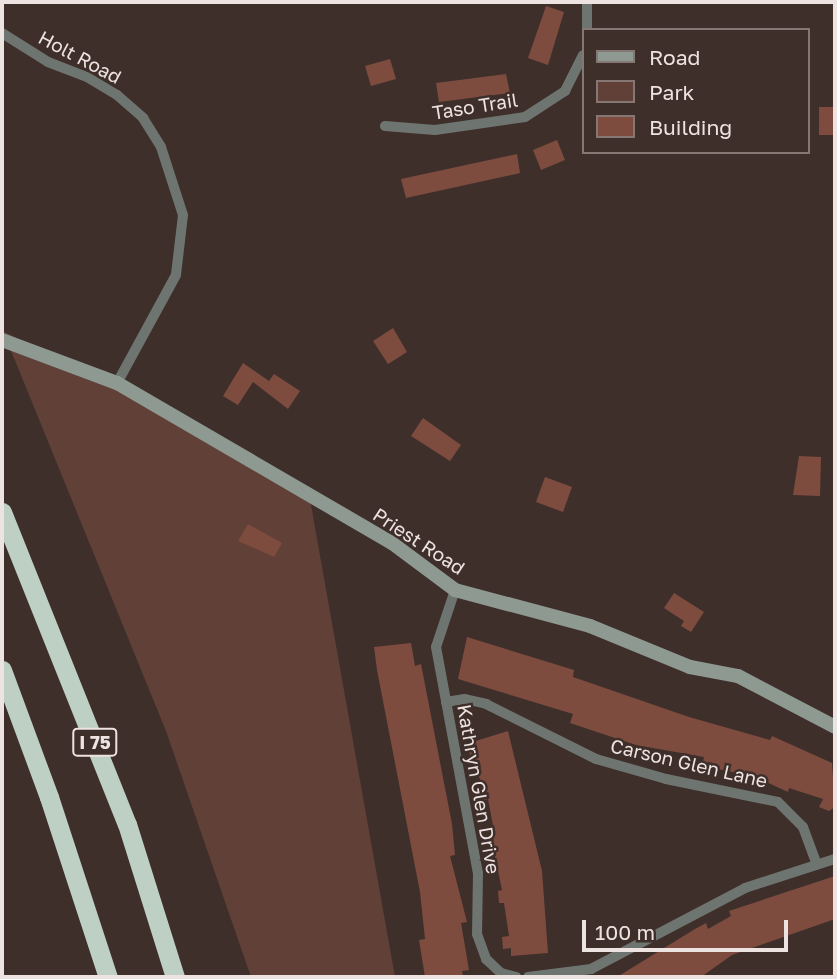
<!DOCTYPE html>
<html>
<head>
<meta charset="utf-8">
<style>
	body { margin:0 }
	#map { position:relative; width:837px; height:979px; overflow:hidden; background:#3f2f2b; font-family:"Golos Text",sans-serif }
	div>[style] { position:absolute }
	.green>* { inset:0; background:#604037 }
	.building>* { inset:0; background:#7d4c3f }
	.street>* { height:10px; margin:-5px; padding:0 5px; transform-origin:5px; border-radius:5px; background:#6e7570 }
	.secondary>* { height:14px; margin:-7px; padding:0 7px; transform-origin:7px; border-radius:7px; background:#8e9992 }
	.highway>* { height:19px; margin:-9.5px; padding:0 9.5px; transform-origin:9.5px; border-radius:9.5px; background:#becfc3 }
	span { translate:-50% -50%; white-space:nowrap; text-align:center; line-height:1.15; -webkit-text-stroke:5px #3f2f2b; paint-order:stroke }
	.shield-label span { padding:2px 5px; background:#3f2f2b; border:2px solid; border-radius:5px; -webkit-text-stroke-width:0 }
	.shield-label { font-size:18px; color:#ede3e0; font-weight:700 }
	.street-label { font-size:19px; color:#ede3e0 }
	.frame { position:absolute; inset:0; border:4px solid #ede3e0; pointer-events:none }
	.legend { position:absolute; left:582px; top:28px; width:228px; height:126px; box-sizing:border-box; background:#3f2f2b; border:2px solid #857773; margin:0; padding:9px 12px; list-style:none; font-size:21px; color:#ede3e0 }
	.legend li { display:flex; align-items:center; gap:14px; height:35px }
	.legend b { width:35px; border:2px solid #857773 }
	.scale { position:absolute; left:582px; top:920px; width:206px; height:32px; box-sizing:border-box; border:4px solid #ede3e0; border-top:0; padding-left:9px; font-size:21px; line-height:24px; white-space:nowrap; color:#ede3e0; -webkit-text-stroke:5px #3f2f2b; paint-order:stroke }
</style>
</head>
<body>
<div id="map">
	<div class="green">
		<div style="clip-path:polygon(3px 331px,308px 488px,395px 977px,251px 977px,166px 731px)"></div>
	</div>
	<div class="building">
		<div style="clip-path:polygon(546px 6px,564px 12px,548px 65px,528px 58px)"></div>
		<div style="clip-path:polygon(390px 59px,396px 79px,371px 86px,365px 66px)"></div>
		<div style="clip-path:polygon(506px 74px,510px 93px,439px 102px,436px 83px)"></div>
		<div style="clip-path:polygon(819px 107px,835px 107px,835px 135px,819px 135px)"></div>
		<div style="clip-path:polygon(557px 140px,565px 160px,541px 170px,533px 150px)"></div>
		<div style="clip-path:polygon(517px 154px,520px 173px,406px 198px,401px 179px)"></div>
		<div style="clip-path:polygon(393px 328px,407px 352px,388px 364px,373px 341px)"></div>
		<div style="clip-path:polygon(243px 363px,269px 381px,274px 374px,300px 391px,288px 409px,253px 382px,238px 405px,223px 396px)"></div>
		<div style="clip-path:polygon(423px 418px,461px 445px,450px 461px,411px 436px)"></div>
		<div style="clip-path:polygon(799px 456px,821px 457px,820px 496px,793px 495px)"></div>
		<div style="clip-path:polygon(545px 477px,572px 487px,563px 512px,536px 502px)"></div>
		<div style="clip-path:polygon(248px 524px,282px 543px,274px 557px,238px 541px)"></div>
		<div style="clip-path:polygon(674px 593px,704px 612px,691px 632px,681px 626px,684px 621px,664px 608px)"></div>
		<div style="clip-path:polygon(467px 637px,574px 670px,573px 677px,689px 717px,770px 740px,772px 736px,832px 763px,835px 807px,829px 811px,819px 807px,823px 799px,789px 788px,788px 792px,753px 776px,702px 766px,704px 757px,636px 745px,570px 723px,573px 714px,458px 679px)"></div>
		<div style="clip-path:polygon(411px 643px,415px 666px,421px 664px,452px 824px,455px 855px,450px 856px,467px 922px,461px 923px,469px 970px,462px 971px,463px 977px,425px 977px,419px 940px,425px 939px,420px 892px,377px 670px,374px 647px)"></div>
		<div style="clip-path:polygon(508px 731px,542px 871px,548px 953px,511px 956px,511px 948px,503px 949px,502px 937px,509px 936px,504px 903px,499px 903px,498px 891px,502px 890px,491px 837px,495px 836px,488px 799px,482px 801px,478px 789px,483px 787px,466px 744px)"></div>
		<div style="clip-path:polygon(835px 876px,835px 919px,732px 955px,701px 977px,617px 977px,695px 929px,706px 923px,708px 929px,731px 916px,729px 911px)"></div>
	</div>
	<div class="street">
		<div style="left:587px;top:2px;width:28px;rotate:90deg"></div>
		<div style="left:2px;top:33px;width:54px;rotate:32.2deg"></div>
		<div style="left:48px;top:62px;width:42px;rotate:21deg"></div>
		<div style="left:87px;top:77px;width:35px;rotate:31deg"></div>
		<div style="left:117px;top:95px;width:35px;rotate:41deg"></div>
		<div style="left:143px;top:118px;width:34px;rotate:58deg"></div>
		<div style="left:161px;top:147px;width:71px;rotate:72.1deg"></div>
		<div style="left:183px;top:215px;width:60px;rotate:96.7deg"></div>
		<div style="left:176px;top:275px;width:123px;rotate:118.6deg"></div>
		<div style="left:385px;top:126px;width:50px;rotate:4.6deg"></div>
		<div style="left:435px;top:130px;width:91px;rotate:-8.2deg"></div>
		<div style="left:525px;top:117px;width:48px;rotate:-33deg"></div>
		<div style="left:565px;top:91px;width:40px;rotate:-63.4deg"></div>
		<div style="left:455px;top:590px;width:60px;rotate:108.4deg"></div>
		<div style="left:436px;top:647px;width:230px;rotate:79.5deg"></div>
		<div style="left:478px;top:873px;width:61px;rotate:90.9deg"></div>
		<div style="left:477px;top:934px;width:27px;rotate:70deg"></div>
		<div style="left:486px;top:959px;width:21px;rotate:43deg"></div>
		<div style="left:501px;top:973px;width:16px;rotate:15deg"></div>
		<div style="left:446px;top:702px;width:19px;rotate:-9deg"></div>
		<div style="left:465px;top:699px;width:22px;rotate:13deg"></div>
		<div style="left:486px;top:704px;width:123px;rotate:26.6deg"></div>
		<div style="left:596px;top:759px;width:73px;rotate:15.9deg"></div>
		<div style="left:666px;top:779px;width:114px;rotate:11.6deg"></div>
		<div style="left:778px;top:802px;width:35px;rotate:45deg"></div>
		<div style="left:803px;top:827px;width:40px;rotate:69.8deg"></div>
		<div style="left:528px;top:977px;width:64px;rotate:-7.2deg"></div>
		<div style="left:591px;top:969px;width:174px;rotate:-27.7deg"></div>
		<div style="left:745px;top:888px;width:95px;rotate:-17.9deg"></div>
	</div>
	<div class="secondary">
		<div style="left:2px;top:340px;width:123px;rotate:20.5deg"></div>
		<div style="left:117px;top:383px;width:318px;rotate:30.2deg"></div>
		<div style="left:392px;top:543px;width:79px;rotate:36.7deg"></div>
		<div style="left:455px;top:590px;width:140px;rotate:14.9deg"></div>
		<div style="left:590px;top:626px;width:108px;rotate:22.3deg"></div>
		<div style="left:690px;top:667px;width:49px;rotate:10.6deg"></div>
		<div style="left:738px;top:676px;width:110px;rotate:27.7deg"></div>
	</div>
	<div class="highway">
		<div style="left:2px;top:512px;width:336px;rotate:68.2deg"></div>
		<div style="left:127px;top:824px;width:160px;rotate:72.6deg"></div>
		<div style="left:2px;top:670px;width:135px;rotate:69.7deg"></div>
		<div style="left:49px;top:797px;width:189px;rotate:71.9deg"></div>
	</div>
	<div class="shield-label">
		<span style="left:95px;top:742px">I 75</span>
	</div>
	<div class="street-label">
		<span style="left:80px;top:57px;rotate:28deg">Holt Road</span>
		<span style="left:475px;top:106px;rotate:-9deg">Taso Trail</span>
		<span style="left:419px;top:541px;rotate:33deg">Priest Road</span>
		<span style="left:689px;top:763px;rotate:13deg">Carson Glen Lane</span>
		<span style="left:479px;top:789px;rotate:80deg">Kathryn Glen Drive</span>
	</div>
	<div class="frame"></div>
	<ul class="legend">
	<li><b style="height:9px;background:#8e9992"></b>Road</li>
	<li><b style="height:19px;background:#604037"></b>Park</li>
	<li><b style="height:19px;background:#7d4c3f"></b>Building</li>
	</ul>
	<div class="scale">100 m</div>
</div>
</body>
</html>
